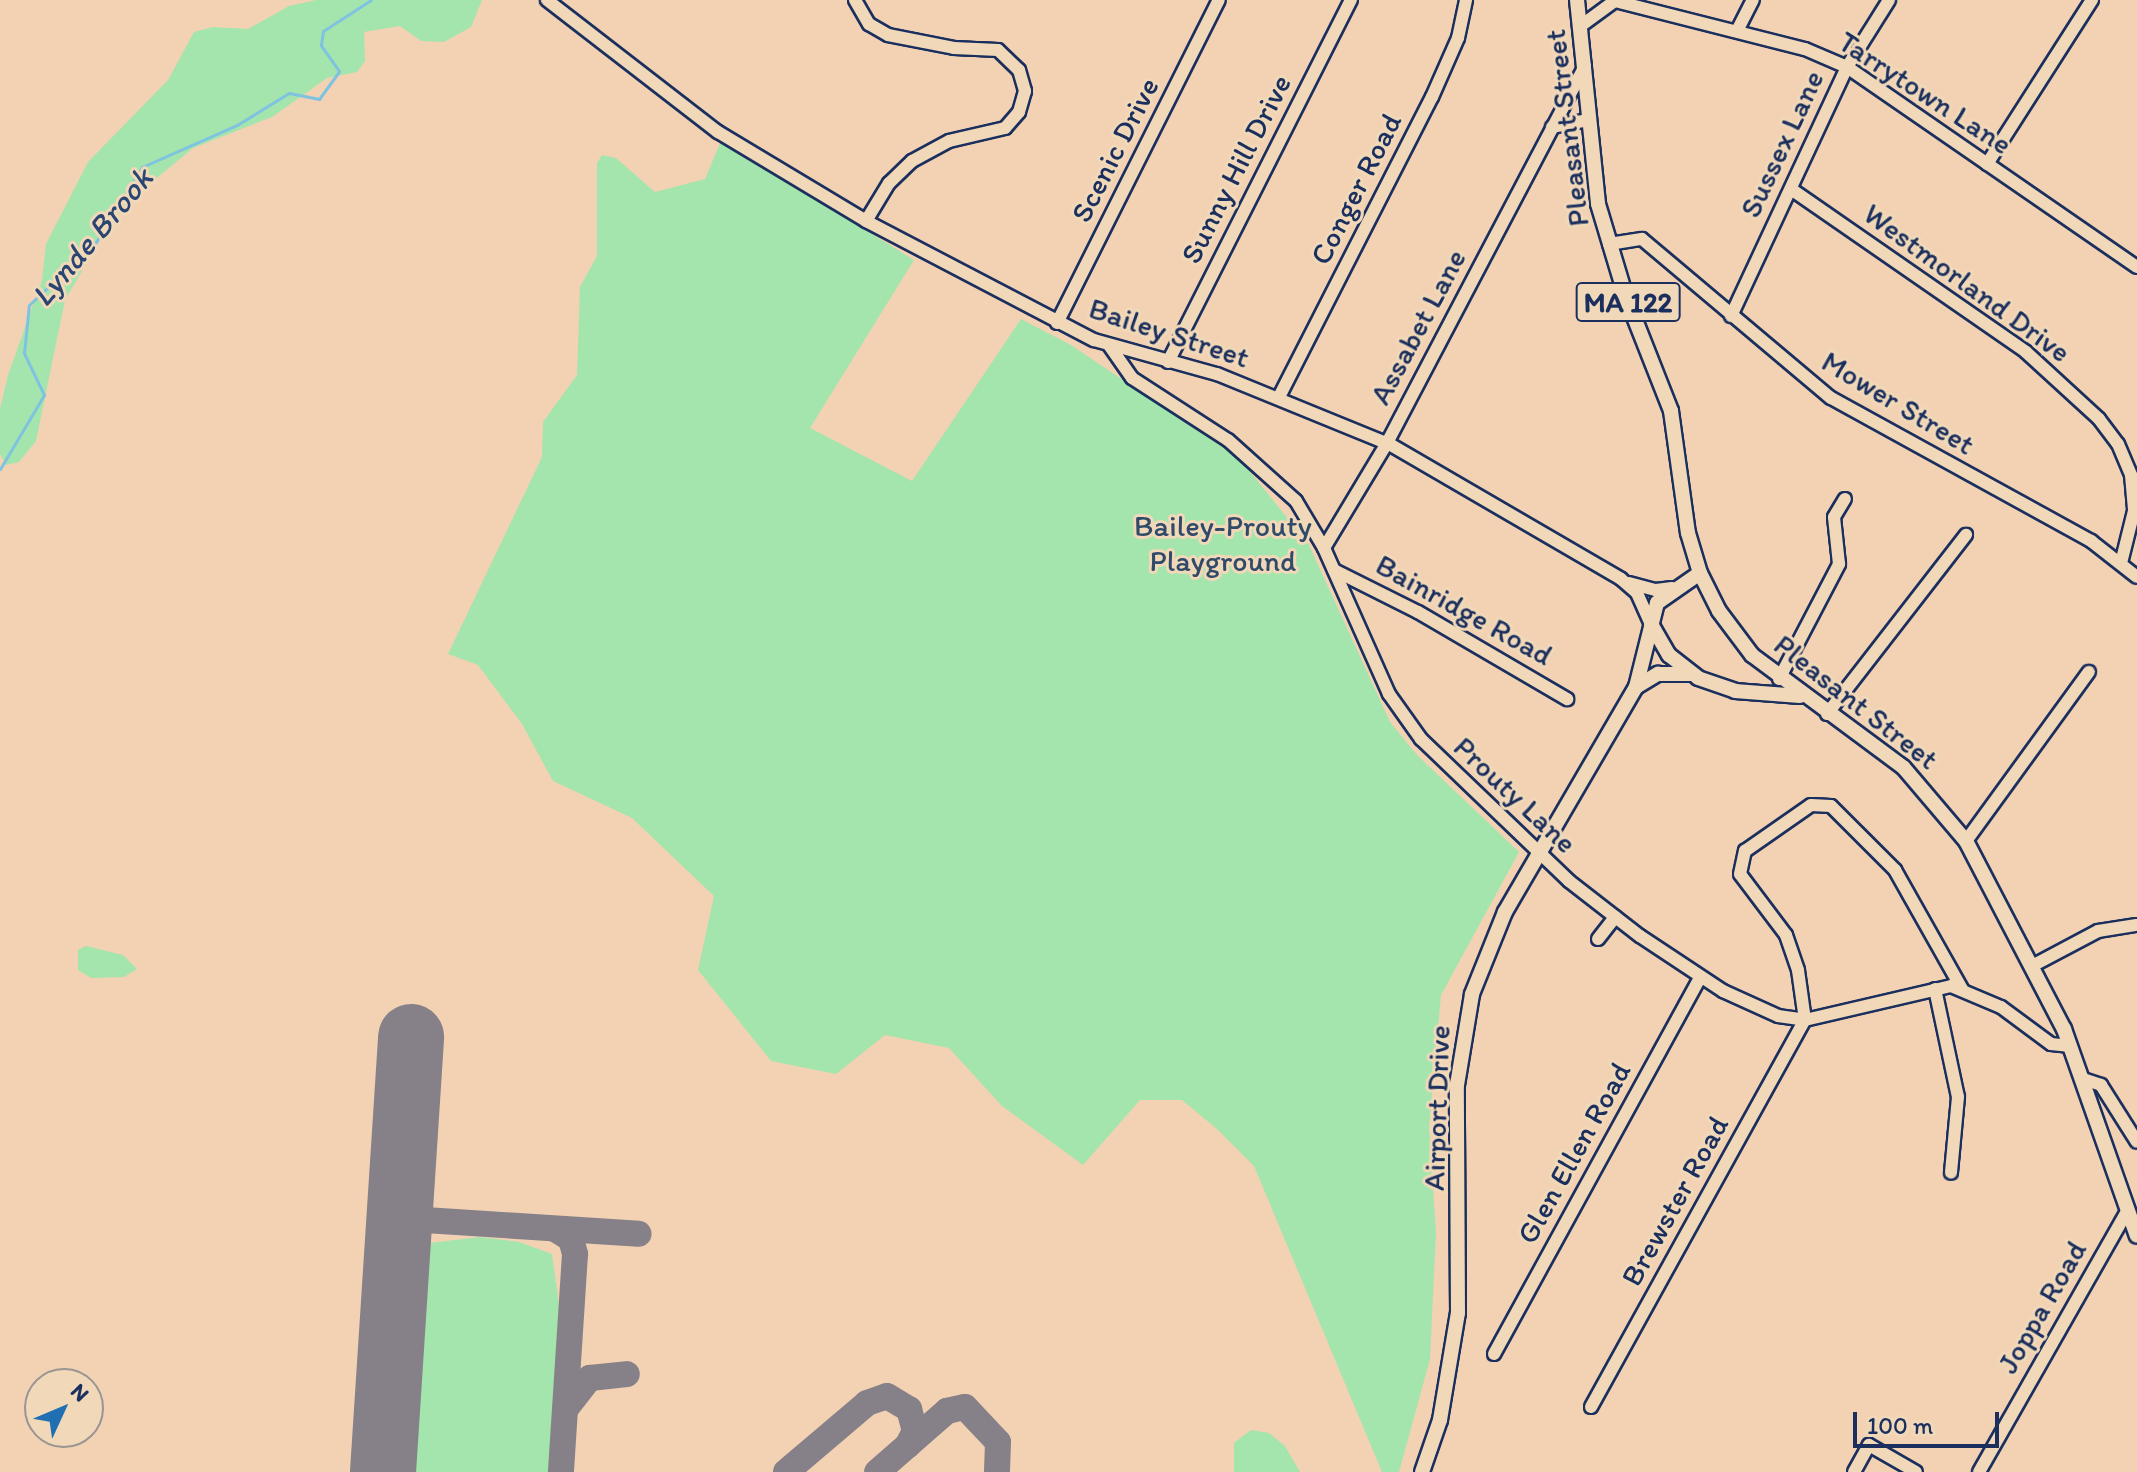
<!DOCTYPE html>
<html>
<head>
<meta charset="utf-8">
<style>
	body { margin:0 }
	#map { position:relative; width:2137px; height:1472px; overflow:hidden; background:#f2d2b3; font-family:Itim,sans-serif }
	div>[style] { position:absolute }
	.green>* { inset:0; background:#a4e5ad }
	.stream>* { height:3px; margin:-1.5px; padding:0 1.5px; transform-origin:1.5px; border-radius:1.5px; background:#7fc3e0 }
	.taxiway>* { height:26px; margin:-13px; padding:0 13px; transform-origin:13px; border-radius:13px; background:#868088 }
	.runway>* { height:66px; margin:-33px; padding:0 33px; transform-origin:33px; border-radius:33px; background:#868088 }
	.roads { filter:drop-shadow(2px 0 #1b2f5e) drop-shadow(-2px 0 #1b2f5e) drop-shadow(0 2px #1b2f5e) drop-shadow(0 -2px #1b2f5e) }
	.minor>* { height:12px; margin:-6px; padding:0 6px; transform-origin:6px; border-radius:6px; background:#f0d8b8 }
	.major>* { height:14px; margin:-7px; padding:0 7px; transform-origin:7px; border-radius:7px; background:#f0d8b8 }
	span { translate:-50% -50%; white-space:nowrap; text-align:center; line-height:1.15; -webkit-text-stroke:6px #f0d8b8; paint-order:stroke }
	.shield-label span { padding:2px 6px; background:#f0d8b8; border:2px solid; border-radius:6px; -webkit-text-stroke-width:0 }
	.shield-label { font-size:28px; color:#1b2f5e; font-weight:700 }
	.street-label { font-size:30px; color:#1b2f5e }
	.park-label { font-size:30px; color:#304a6a }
	.water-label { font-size:32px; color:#2a4572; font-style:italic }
	.north { position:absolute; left:24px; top:1368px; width:80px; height:80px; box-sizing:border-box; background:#f0d8b8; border:2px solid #9b9494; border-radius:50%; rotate:46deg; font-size:22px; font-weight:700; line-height:32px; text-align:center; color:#1b2f5e }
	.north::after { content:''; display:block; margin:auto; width:28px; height:36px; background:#1f6fb2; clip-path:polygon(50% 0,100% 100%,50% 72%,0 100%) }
	.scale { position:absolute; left:1853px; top:1412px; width:146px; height:36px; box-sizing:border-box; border:4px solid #1b2f5e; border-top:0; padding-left:10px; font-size:24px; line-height:28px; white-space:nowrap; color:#1b2f5e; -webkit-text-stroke:6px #f0d8b8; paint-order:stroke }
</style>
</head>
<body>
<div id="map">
	<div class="green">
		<div style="clip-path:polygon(316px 0,482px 0,471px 27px,444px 42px,421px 41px,400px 26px,364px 32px,365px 61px,357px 72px,327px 78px,272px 117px,193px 148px,141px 191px,111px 221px,65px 300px,36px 441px,19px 462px,6px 465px,0 454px,0 409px,8px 375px,42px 280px,46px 244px,88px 162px,168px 80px,194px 32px,213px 27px,248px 29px,289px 6px)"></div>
		<div style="clip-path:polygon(721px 141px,914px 260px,810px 428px,912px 481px,1021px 319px,1071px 345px,1239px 458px,1309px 545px,1390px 722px,1417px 755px,1519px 852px,1441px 995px,1429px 1128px,1436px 1233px,1430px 1359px,1399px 1472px,1382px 1472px,1254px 1166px,1217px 1129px,1182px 1100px,1140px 1100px,1083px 1165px,1002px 1106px,949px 1048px,885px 1035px,836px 1074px,771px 1061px,698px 970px,714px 896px,632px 818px,553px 781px,522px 724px,478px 665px,448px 654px,542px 457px,543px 422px,577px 375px,580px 287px,597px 256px,597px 163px,602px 155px,616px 158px,655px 192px,705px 179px)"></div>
		<div style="clip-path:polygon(86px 946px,123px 955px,137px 969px,124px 977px,91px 978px,78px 970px,78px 950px)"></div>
		<div style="clip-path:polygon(480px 1237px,519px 1242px,552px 1254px,559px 1305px,550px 1472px,406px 1472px,421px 1244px)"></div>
		<div style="clip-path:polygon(1251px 1430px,1269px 1433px,1285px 1446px,1300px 1472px,1234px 1472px,1234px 1443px)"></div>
	</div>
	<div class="stream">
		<div style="left:0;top:469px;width:86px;rotate:-59.3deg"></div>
		<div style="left:44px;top:395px;width:47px;rotate:-115.5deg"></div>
		<div style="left:24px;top:353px;width:48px;rotate:-84.1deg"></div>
		<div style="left:29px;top:305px;width:92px;rotate:-43.2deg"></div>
		<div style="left:96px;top:242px;width:88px;rotate:-58.5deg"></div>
		<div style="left:142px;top:167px;width:104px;rotate:-23.9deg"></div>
		<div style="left:237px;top:125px;width:61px;rotate:-31.6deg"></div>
		<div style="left:289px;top:93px;width:31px;rotate:11deg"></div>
		<div style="left:319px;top:99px;width:34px;rotate:-54deg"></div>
		<div style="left:339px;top:71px;width:32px;rotate:-125deg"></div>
		<div style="left:321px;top:45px;width:14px;rotate:-82deg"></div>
		<div style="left:323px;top:31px;width:57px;rotate:-32.9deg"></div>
	</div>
	<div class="taxiway">
		<div style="left:401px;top:1188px;width:22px;rotate:72deg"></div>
		<div style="left:408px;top:1209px;width:20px;rotate:33deg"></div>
		<div style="left:425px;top:1220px;width:214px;rotate:3.7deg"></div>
		<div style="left:555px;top:1229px;width:19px;rotate:32deg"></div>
		<div style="left:571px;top:1239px;width:16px;rotate:75deg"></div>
		<div style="left:575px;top:1254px;width:218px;rotate:93.7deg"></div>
		<div style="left:398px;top:1244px;width:20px;rotate:-60deg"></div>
		<div style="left:408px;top:1227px;width:18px;rotate:-22deg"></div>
		<div style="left:567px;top:1407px;width:37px;rotate:-52deg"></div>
		<div style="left:590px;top:1378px;width:37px;rotate:-6deg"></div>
		<div style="left:908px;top:1445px;width:52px;rotate:-41.1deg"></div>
		<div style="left:947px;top:1411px;width:18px;rotate:-13deg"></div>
		<div style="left:965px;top:1407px;width:48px;rotate:46.7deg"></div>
		<div style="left:998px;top:1442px;width:30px;rotate:92deg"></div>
		<div style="left:786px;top:1472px;width:106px;rotate:-40.4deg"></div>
		<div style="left:867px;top:1403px;width:21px;rotate:-19deg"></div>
		<div style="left:887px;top:1396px;width:26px;rotate:31deg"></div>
		<div style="left:909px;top:1409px;width:23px;rotate:75deg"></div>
		<div style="left:915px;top:1431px;width:16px;rotate:117deg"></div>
		<div style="left:908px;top:1445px;width:41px;rotate:138.9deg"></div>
	</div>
	<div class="runway">
		<div style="left:383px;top:1472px;width:436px;rotate:-86.3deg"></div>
	</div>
	<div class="roads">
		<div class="minor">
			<div style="left:547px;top:0;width:216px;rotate:37.7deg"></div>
			<div style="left:718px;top:132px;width:173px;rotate:31deg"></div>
			<div style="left:866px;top:221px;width:257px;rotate:27.6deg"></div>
			<div style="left:1094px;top:340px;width:128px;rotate:15.5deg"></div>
			<div style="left:1217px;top:374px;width:188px;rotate:22.2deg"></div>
			<div style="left:1391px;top:445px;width:266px;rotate:30.2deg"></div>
			<div style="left:1621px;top:579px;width:21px;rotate:41deg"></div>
			<div style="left:1637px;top:593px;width:34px;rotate:66deg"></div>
			<div style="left:855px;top:0;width:28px;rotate:60deg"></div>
			<div style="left:869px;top:24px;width:22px;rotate:30deg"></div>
			<div style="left:888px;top:35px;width:67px;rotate:11.1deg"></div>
			<div style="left:954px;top:48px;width:44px;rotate:2.6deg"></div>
			<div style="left:998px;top:50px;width:29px;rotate:44deg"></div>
			<div style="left:1019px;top:70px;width:22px;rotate:74deg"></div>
			<div style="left:1025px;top:91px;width:22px;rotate:106deg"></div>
			<div style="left:1019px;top:112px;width:21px;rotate:131deg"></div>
			<div style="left:1005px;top:128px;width:57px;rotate:166.9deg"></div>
			<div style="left:949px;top:141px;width:42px;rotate:151.6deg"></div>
			<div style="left:912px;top:161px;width:32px;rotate:136deg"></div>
			<div style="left:889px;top:183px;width:44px;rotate:121.2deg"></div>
			<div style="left:1615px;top:1px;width:196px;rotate:14.2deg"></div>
			<div style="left:1805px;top:49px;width:46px;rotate:23.2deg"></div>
			<div style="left:1847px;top:67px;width:352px;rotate:34.6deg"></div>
			<div style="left:1582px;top:25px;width:42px;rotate:-36.3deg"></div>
			<div style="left:1737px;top:31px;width:35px;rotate:-63deg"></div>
			<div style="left:1552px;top:127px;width:36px;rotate:-11deg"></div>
			<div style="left:1987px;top:164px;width:195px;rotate:-57.4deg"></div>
			<div style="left:1791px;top:189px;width:286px;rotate:34.7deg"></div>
			<div style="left:2026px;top:352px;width:99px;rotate:42.5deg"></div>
			<div style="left:2099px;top:419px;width:31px;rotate:53deg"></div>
			<div style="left:2118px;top:444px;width:34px;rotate:67deg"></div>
			<div style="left:2131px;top:475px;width:36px;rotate:85deg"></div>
			<div style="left:2134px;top:511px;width:54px;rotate:104deg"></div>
			<div style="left:1609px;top:244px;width:33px;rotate:-9deg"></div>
			<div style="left:1642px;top:239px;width:247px;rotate:40.1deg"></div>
			<div style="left:1831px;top:398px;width:297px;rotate:28.8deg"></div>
			<div style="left:2091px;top:541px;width:58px;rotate:38deg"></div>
			<div style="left:1731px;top:316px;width:275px;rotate:-65deg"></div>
			<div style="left:1847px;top:67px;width:79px;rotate:-57.9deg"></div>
			<div style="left:1057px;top:323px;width:361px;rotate:-63.4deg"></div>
			<div style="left:1109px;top:345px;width:40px;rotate:55.1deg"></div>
			<div style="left:1132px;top:378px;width:114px;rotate:32.9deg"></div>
			<div style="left:1228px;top:440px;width:91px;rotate:41.9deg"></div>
			<div style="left:1296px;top:501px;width:55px;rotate:59.2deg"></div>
			<div style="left:1324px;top:548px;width:160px;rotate:66deg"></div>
			<div style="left:1389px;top:694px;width:55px;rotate:54.6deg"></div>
			<div style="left:1421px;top:739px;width:205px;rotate:43.8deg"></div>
			<div style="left:1569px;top:881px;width:90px;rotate:37.8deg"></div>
			<div style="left:1640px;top:936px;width:100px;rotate:33.5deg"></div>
			<div style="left:1723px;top:991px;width:60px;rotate:24.4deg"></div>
			<div style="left:1778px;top:1016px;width:27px;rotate:8deg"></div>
			<div style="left:1805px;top:1020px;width:150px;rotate:-13.1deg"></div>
			<div style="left:1951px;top:986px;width:54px;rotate:22.8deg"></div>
			<div style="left:2001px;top:1007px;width:62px;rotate:36.5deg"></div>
			<div style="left:2051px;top:1044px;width:19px;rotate:6deg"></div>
			<div style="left:1168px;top:362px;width:406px;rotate:-63.2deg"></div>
			<div style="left:1279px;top:397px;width:337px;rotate:-63deg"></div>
			<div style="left:1432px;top:97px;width:64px;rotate:-66.2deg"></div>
			<div style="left:1458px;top:38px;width:39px;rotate:-78deg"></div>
			<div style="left:1324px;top:548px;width:122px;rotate:-59deg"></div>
			<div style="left:1387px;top:443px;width:426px;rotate:-62.3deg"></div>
			<div style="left:1334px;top:570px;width:94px;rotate:26.6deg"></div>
			<div style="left:1418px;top:612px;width:173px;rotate:30.3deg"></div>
			<div style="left:1629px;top:583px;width:28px;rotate:15deg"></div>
			<div style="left:1656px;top:590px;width:16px;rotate:-7deg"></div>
			<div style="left:1779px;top:679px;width:130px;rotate:-62.4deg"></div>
			<div style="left:1839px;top:564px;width:47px;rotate:-96.1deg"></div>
			<div style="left:1834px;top:517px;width:21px;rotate:-59deg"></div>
			<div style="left:1827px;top:714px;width:227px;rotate:-52.2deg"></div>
			<div style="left:1966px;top:841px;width:209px;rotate:-54deg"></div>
			<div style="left:1598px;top:939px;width:28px;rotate:-52deg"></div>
			<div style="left:2032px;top:966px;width:75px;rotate:-27.9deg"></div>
			<div style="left:2098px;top:931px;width:39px;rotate:-9deg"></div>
			<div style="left:1935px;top:989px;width:110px;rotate:78deg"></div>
			<div style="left:1958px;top:1097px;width:76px;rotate:95.3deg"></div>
			<div style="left:2083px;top:1079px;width:19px;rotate:18deg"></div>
			<div style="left:2101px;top:1085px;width:67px;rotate:57.7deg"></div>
			<div style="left:1494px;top:1354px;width:430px;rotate:-61.3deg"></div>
			<div style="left:1591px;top:1407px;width:442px;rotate:-61.1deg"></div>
			<div style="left:1805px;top:1020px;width:50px;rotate:-98deg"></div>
			<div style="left:1798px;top:970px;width:37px;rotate:-109deg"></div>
			<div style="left:1786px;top:935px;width:76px;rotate:-127deg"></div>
			<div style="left:1740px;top:874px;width:24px;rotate:-78deg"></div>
			<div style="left:1745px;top:851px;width:80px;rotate:-34.9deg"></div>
			<div style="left:1811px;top:805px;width:20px;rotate:3deg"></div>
			<div style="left:1831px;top:806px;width:91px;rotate:45deg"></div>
			<div style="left:1895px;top:870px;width:137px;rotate:60.6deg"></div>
			<div style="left:1854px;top:1472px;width:31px;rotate:-61deg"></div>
			<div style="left:1869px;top:1445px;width:54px;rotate:29.9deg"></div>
			<div style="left:1979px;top:1472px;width:301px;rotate:-60.4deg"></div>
		</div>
		<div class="major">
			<div style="left:1577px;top:0;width:205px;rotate:84.1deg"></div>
			<div style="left:1598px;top:204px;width:94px;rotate:73.3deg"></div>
			<div style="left:1625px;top:294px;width:126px;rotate:68.5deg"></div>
			<div style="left:1671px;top:411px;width:123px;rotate:82.1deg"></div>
			<div style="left:1688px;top:533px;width:42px;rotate:73.3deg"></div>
			<div style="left:1700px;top:573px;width:42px;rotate:63.4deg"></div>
			<div style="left:1719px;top:611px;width:55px;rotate:53.1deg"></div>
			<div style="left:1752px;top:655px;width:189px;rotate:36.6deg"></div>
			<div style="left:1904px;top:768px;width:96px;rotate:49.7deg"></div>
			<div style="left:1966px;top:841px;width:212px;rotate:62.5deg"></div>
			<div style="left:2064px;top:1029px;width:219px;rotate:70.6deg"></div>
			<div style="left:1651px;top:624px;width:36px;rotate:60deg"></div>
			<div style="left:1669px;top:655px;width:37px;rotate:38deg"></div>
			<div style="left:1698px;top:678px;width:39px;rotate:19deg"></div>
			<div style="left:1735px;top:691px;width:65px;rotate:4.4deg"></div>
			<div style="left:1636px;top:687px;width:26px;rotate:-31deg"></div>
			<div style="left:1658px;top:674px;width:33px"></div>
			<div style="left:1422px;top:1472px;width:55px;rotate:-70.9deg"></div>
			<div style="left:1440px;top:1420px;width:109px;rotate:-80.5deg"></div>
			<div style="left:1458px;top:1313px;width:228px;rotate:-90.3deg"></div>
			<div style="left:1457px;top:1085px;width:92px;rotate:-80.6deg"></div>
			<div style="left:1472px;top:994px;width:88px;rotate:-68.1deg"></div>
			<div style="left:1505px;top:912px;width:260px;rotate:-59.8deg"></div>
			<div style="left:1636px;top:687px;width:87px;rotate:-76deg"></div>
			<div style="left:1657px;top:603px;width:52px;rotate:-34.9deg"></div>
		</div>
	</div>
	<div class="shield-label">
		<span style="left:1628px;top:302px">MA 122</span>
	</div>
	<div class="street-label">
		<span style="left:1925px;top:93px;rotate:33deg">Tarrytown Lane</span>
		<span style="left:1567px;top:128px;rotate:-97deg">Pleasant Street</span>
		<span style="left:1782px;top:144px;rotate:-65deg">Sussex Lane</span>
		<span style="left:1115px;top:150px;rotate:-63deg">Scenic Drive</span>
		<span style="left:1236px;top:169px;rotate:-63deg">Sunny Hill Drive</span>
		<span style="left:1356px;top:189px;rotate:-63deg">Conger Road</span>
		<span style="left:1967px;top:283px;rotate:36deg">Westmorland Drive</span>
		<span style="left:1418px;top:327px;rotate:-62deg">Assabet Lane</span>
		<span style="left:1169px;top:333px;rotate:18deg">Bailey Street</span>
		<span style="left:1898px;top:403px;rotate:31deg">Mower Street</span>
		<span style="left:1464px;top:610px;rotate:29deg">Bainridge Road</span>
		<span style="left:1856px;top:702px;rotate:38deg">Pleasant Street</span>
		<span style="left:1515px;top:795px;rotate:43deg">Prouty Lane</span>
		<span style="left:1437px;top:1108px;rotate:-88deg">Airport Drive</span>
		<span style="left:1574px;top:1153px;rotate:-61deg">Glen Ellen Road</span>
		<span style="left:1675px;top:1201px;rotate:-61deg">Brewster Road</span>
		<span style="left:2042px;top:1307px;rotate:-60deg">Joppa Road</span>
	</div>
	<div class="park-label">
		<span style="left:1223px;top:543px">Bailey-Prouty<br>Playground</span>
	</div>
	<div class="water-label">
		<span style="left:92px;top:237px;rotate:-50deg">Lynde Brook</span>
	</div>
	<div class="north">N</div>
	<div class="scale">100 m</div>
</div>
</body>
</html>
